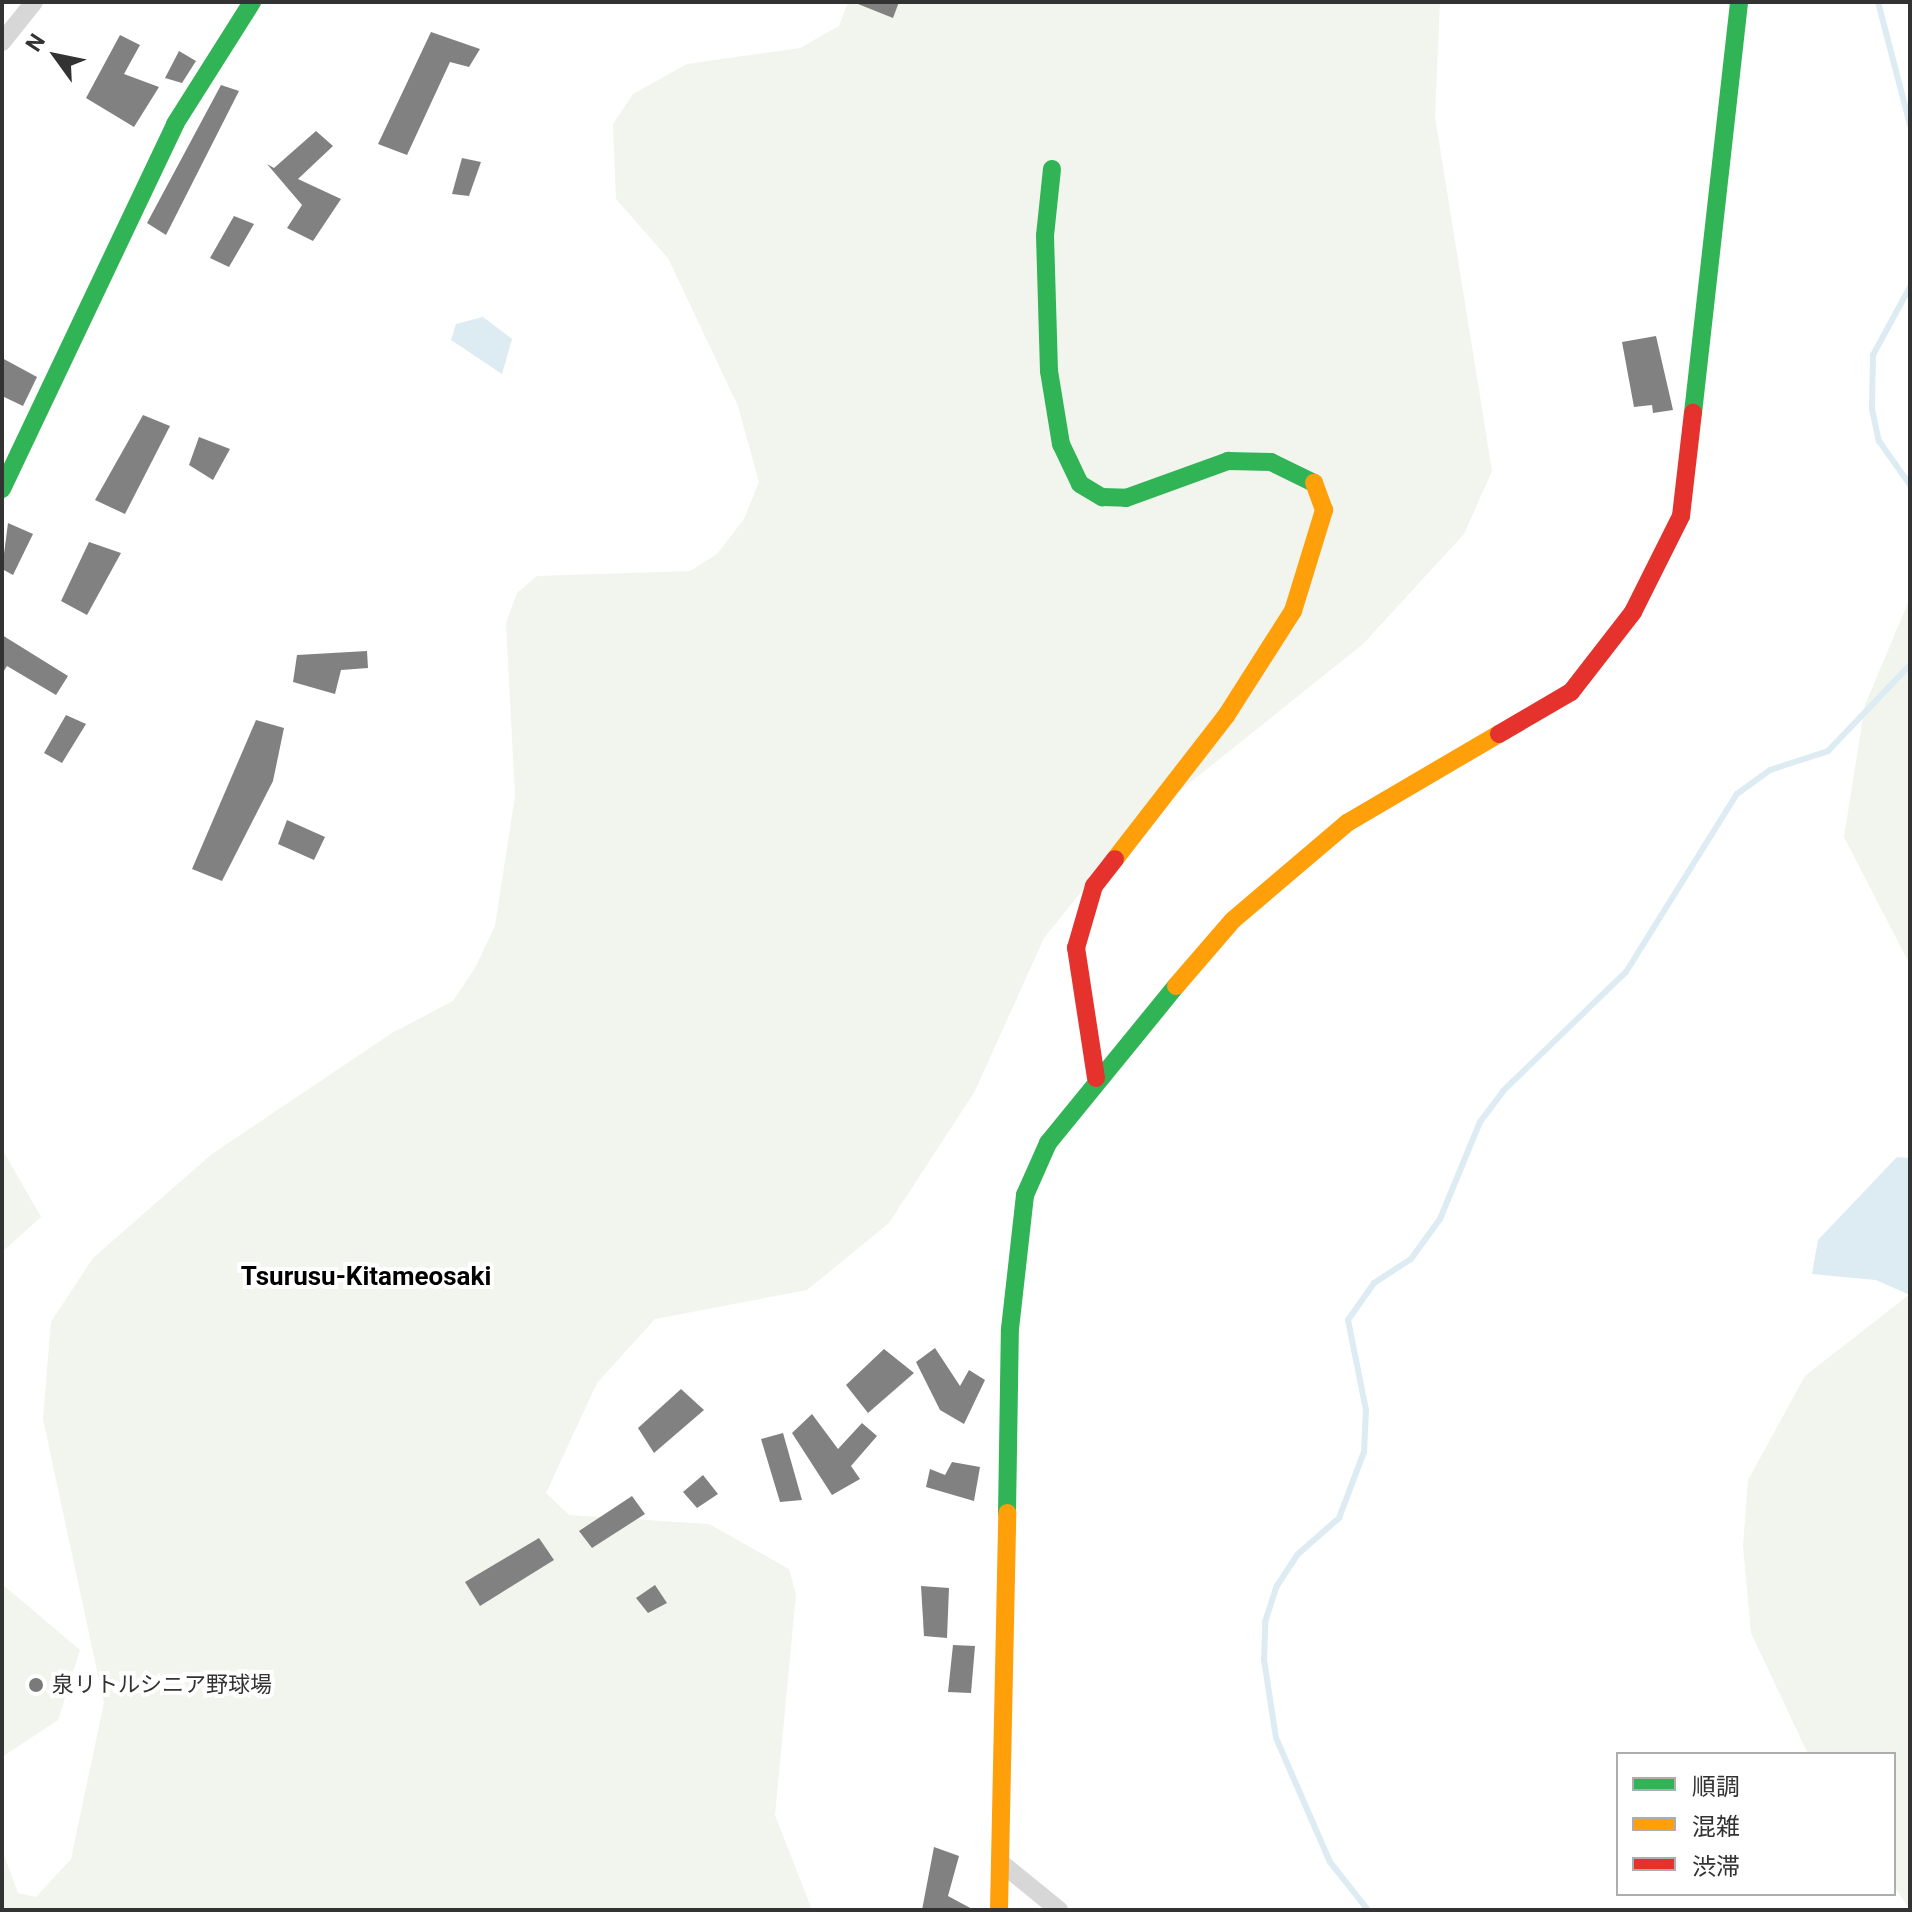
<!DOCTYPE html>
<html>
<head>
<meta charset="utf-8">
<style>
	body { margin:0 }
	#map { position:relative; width:1912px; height:1912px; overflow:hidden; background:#fff; font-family:Roboto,"Noto Sans JP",sans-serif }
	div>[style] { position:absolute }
	.green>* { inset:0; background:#f1f5ed }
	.water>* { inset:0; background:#ddebf3 }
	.stream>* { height:6px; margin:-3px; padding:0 3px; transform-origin:3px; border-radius:3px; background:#ddebf3 }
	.building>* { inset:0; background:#818181 }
	.street>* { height:18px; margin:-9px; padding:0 9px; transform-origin:9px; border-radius:9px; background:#d7d7d7 }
	.fast>* { height:18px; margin:-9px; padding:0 9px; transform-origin:9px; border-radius:9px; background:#30b455 }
	.slow>* { height:18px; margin:-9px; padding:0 9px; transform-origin:9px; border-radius:9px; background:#ff9f0a }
	.jam>* { height:18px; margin:-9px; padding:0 9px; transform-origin:9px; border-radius:9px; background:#e5322d }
	.dots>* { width:22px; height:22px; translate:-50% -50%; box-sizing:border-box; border:4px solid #fff; border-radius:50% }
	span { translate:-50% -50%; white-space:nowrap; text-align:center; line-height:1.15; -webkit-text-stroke:8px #fff; paint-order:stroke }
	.poi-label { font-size:22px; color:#333 }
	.left { translate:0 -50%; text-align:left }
	.quarter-label { font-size:26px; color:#000; font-weight:700 }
	.frame { position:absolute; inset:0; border:4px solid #333; pointer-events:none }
	.legend { position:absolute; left:1616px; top:1752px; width:280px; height:144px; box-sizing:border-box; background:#fff; border:2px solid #adadad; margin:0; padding:10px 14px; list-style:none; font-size:24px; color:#333 }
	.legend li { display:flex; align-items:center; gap:16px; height:40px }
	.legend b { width:40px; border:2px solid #adadad }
	.north { position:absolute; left:16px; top:16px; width:80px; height:80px; -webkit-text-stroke:6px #fff; paint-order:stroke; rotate:303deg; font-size:22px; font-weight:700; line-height:32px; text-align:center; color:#333 }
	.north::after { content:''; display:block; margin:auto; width:28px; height:36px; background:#333; clip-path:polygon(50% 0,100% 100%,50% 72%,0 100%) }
</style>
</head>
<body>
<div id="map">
	<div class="green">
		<div style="clip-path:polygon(848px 2px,1440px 2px,1435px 117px,1492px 471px,1464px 534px,1363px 644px,1132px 829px,1044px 938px,975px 1091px,889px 1223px,807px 1290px,655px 1319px,597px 1383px,546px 1493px,569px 1515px,709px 1524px,789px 1569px,796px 1594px,775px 1815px,812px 1910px,2px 1910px,2px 1850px,18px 1893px,36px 1897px,71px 1859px,104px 1703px,43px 1419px,51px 1322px,93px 1258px,212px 1154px,392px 1033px,453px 1001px,475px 968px,495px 926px,515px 796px,506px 623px,517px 593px,537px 576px,690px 571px,717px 554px,744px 519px,759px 482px,738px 406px,668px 258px,616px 199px,613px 124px,633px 94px,687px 64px,800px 48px,839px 26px)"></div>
		<div style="clip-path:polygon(1910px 598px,1910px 965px,1844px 837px,1865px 705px)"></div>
		<div style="clip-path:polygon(2px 1149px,41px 1217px,2px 1252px)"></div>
		<div style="clip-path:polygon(1910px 1294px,1910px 1910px,1894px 1886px,1894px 1754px,1808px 1754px,1751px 1633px,1743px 1546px,1748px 1480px,1805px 1376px)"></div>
		<div style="clip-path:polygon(2px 1584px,80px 1650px,58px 1720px,2px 1757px)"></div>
	</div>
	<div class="water">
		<div style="clip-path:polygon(483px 317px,512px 339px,502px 374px,451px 340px,456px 324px)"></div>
		<div style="clip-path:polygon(1897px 1157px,1910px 1158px,1910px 1295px,1876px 1280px,1812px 1274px,1818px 1240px)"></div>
	</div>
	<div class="stream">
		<div style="left:1878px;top:2px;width:127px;rotate:75.4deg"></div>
		<div style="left:1910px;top:287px;width:77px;rotate:118.6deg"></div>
		<div style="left:1873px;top:355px;width:54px;rotate:91.1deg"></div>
		<div style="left:1872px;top:409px;width:33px;rotate:78deg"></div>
		<div style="left:1879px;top:441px;width:54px;rotate:54.8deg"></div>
		<div style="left:1368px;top:1910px;width:61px;rotate:-128.4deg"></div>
		<div style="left:1330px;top:1862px;width:135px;rotate:-113.5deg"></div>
		<div style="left:1276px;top:1738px;width:79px;rotate:-98.7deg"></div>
		<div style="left:1264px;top:1660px;width:38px;rotate:-88deg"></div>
		<div style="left:1265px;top:1622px;width:38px;rotate:-72deg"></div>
		<div style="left:1277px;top:1586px;width:38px;rotate:-57deg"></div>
		<div style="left:1298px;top:1554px;width:55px;rotate:-41.3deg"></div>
		<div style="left:1339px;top:1518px;width:71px;rotate:-69.3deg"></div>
		<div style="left:1364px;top:1452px;width:42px;rotate:-87.3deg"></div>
		<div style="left:1366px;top:1410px;width:92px;rotate:-101.3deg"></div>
		<div style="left:1348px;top:1320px;width:45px;rotate:-54.9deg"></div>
		<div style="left:1374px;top:1283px;width:44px;rotate:-33deg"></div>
		<div style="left:1411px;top:1259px;width:49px;rotate:-54.1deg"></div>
		<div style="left:1440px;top:1219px;width:105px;rotate:-67.6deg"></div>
		<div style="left:1480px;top:1122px;width:39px;rotate:-53deg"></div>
		<div style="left:1503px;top:1091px;width:171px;rotate:-44.1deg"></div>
		<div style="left:1626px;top:972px;width:210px;rotate:-58.1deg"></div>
		<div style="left:1737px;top:794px;width:41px;rotate:-36deg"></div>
		<div style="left:1770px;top:770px;width:61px;rotate:-18.1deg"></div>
		<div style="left:1828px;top:751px;width:119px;rotate:-46.4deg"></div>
	</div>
	<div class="building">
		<div style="clip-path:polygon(853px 2px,899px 2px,893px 18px)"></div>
		<div style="clip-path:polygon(431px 32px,480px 49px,469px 67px,450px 62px,407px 155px,378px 144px)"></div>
		<div style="clip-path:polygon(120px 35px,140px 45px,124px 74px,159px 87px,134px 127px,86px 98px)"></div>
		<div style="clip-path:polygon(179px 51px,196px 61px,182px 83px,165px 78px)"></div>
		<div style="clip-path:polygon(221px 85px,239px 91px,166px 235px,147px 223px)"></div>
		<div style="clip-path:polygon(316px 131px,333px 146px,298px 179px,341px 199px,313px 241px,287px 228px,302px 205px,267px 164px,274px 168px)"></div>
		<div style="clip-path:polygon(462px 158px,481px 162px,469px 196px,452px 194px)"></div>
		<div style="clip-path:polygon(234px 216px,254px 224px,229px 267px,210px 258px)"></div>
		<div style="clip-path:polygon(1656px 336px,1673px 410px,1653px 413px,1652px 405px,1634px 407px,1622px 342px)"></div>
		<div style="clip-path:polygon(2px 358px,37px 377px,23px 406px,2px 396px)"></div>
		<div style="clip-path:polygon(143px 415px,170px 426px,125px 514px,95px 500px)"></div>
		<div style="clip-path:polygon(199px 437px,230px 449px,213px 480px,189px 465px)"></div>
		<div style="clip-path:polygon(8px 523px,33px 534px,13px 575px,2px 569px)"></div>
		<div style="clip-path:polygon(89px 542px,121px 553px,87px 615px,61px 601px)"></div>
		<div style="clip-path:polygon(2px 635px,68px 676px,56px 695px,7px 666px,2px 674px)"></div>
		<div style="clip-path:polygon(367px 651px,368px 668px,341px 670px,335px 694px,293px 682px,297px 655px)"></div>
		<div style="clip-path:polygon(66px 715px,86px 724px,62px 763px,44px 753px)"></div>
		<div style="clip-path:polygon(256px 720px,284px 728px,273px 781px,222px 881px,192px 869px)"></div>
		<div style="clip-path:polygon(287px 820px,325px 837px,314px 860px,278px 844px)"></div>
		<div style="clip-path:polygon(935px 1348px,960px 1386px,969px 1370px,985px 1380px,964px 1424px,940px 1410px,916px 1362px)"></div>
		<div style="clip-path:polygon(884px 1349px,914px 1373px,868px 1413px,846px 1385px)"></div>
		<div style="clip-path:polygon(681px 1389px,704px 1410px,654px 1453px,638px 1428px)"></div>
		<div style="clip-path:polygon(812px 1414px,838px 1449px,862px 1423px,877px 1436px,851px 1466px,860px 1479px,832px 1495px,792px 1433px)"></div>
		<div style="clip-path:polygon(783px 1433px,802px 1500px,780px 1502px,761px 1439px)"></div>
		<div style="clip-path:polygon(952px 1462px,980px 1467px,974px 1501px,926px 1487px,930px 1469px,945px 1475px)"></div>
		<div style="clip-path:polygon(703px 1475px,718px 1494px,697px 1508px,683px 1492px)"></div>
		<div style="clip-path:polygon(632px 1496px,645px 1514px,592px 1548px,579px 1531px)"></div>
		<div style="clip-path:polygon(539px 1538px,554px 1560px,480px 1606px,465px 1582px)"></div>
		<div style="clip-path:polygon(655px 1585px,667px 1603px,648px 1613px,636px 1598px)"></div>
		<div style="clip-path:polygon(921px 1586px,949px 1588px,947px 1638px,924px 1636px)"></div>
		<div style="clip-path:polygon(953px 1645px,975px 1646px,971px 1693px,948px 1692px)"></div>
		<div style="clip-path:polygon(934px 1847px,959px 1856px,948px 1896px,974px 1910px,922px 1910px)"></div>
	</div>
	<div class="street">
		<div style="left:2px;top:42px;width:51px;rotate:-51.3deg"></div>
		<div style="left:1000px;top:1862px;width:76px;rotate:39.1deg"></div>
	</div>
	<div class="fast">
		<div style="left:1052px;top:169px;width:67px;rotate:96deg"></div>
		<div style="left:1045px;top:236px;width:135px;rotate:88.3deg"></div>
		<div style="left:1049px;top:371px;width:74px;rotate:80.7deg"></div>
		<div style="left:1061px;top:444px;width:44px;rotate:64.6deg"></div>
		<div style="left:1080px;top:484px;width:26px;rotate:31deg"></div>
		<div style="left:1102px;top:497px;width:24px;rotate:2deg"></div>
		<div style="left:1126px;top:498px;width:109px;rotate:-19.9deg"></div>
		<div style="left:1228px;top:461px;width:43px;rotate:1.3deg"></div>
		<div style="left:1271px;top:462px;width:48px;rotate:26deg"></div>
		<div style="left:1693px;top:413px;width:414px;rotate:-83.6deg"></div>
		<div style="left:2px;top:489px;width:404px;rotate:-64.6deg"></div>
		<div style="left:175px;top:124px;width:144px;rotate:-57.7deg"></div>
		<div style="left:1007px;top:1513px;width:184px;rotate:-89.1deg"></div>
		<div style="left:1010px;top:1329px;width:135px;rotate:-83.6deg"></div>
		<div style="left:1025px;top:1195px;width:57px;rotate:-66.1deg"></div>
		<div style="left:1048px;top:1143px;width:203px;rotate:-50.8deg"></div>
	</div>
	<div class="slow">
		<div style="left:1115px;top:859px;width:181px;rotate:-52.2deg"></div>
		<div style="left:1226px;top:716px;width:125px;rotate:-57.5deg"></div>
		<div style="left:1293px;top:611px;width:106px;rotate:-72.9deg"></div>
		<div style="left:1324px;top:510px;width:29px;rotate:-110deg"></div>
		<div style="left:1176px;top:986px;width:87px;rotate:-49.2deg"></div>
		<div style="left:1233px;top:920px;width:150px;rotate:-40.4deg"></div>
		<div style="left:1347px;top:823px;width:176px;rotate:-30.4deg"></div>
		<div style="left:999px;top:1910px;width:397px;rotate:-88.8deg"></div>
	</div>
	<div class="jam">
		<div style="left:1499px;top:734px;width:83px;rotate:-30.3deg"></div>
		<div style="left:1571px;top:692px;width:101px;rotate:-52.2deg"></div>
		<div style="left:1633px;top:612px;width:107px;rotate:-63.4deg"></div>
		<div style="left:1681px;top:516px;width:104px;rotate:-83.4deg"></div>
		<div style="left:1096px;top:1078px;width:132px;rotate:-98.7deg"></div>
		<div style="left:1076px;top:948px;width:65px;rotate:-73.8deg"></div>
		<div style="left:1094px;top:886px;width:34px;rotate:-52deg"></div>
	</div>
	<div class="dots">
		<div style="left:36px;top:1685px;background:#7a7a7a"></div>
	</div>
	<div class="poi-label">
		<span class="left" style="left:52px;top:1685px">泉リトルシニア野球場</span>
	</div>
	<div class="quarter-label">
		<span style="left:366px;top:1277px">Tsurusu-Kitameosaki</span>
	</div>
	<div class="frame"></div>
	<ul class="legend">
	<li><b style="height:10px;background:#30b455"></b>順調</li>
	<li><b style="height:10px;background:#ff9f0a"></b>混雑</li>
	<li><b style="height:10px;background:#e5322d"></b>渋滞</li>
	</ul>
	<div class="north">N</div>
</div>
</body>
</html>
